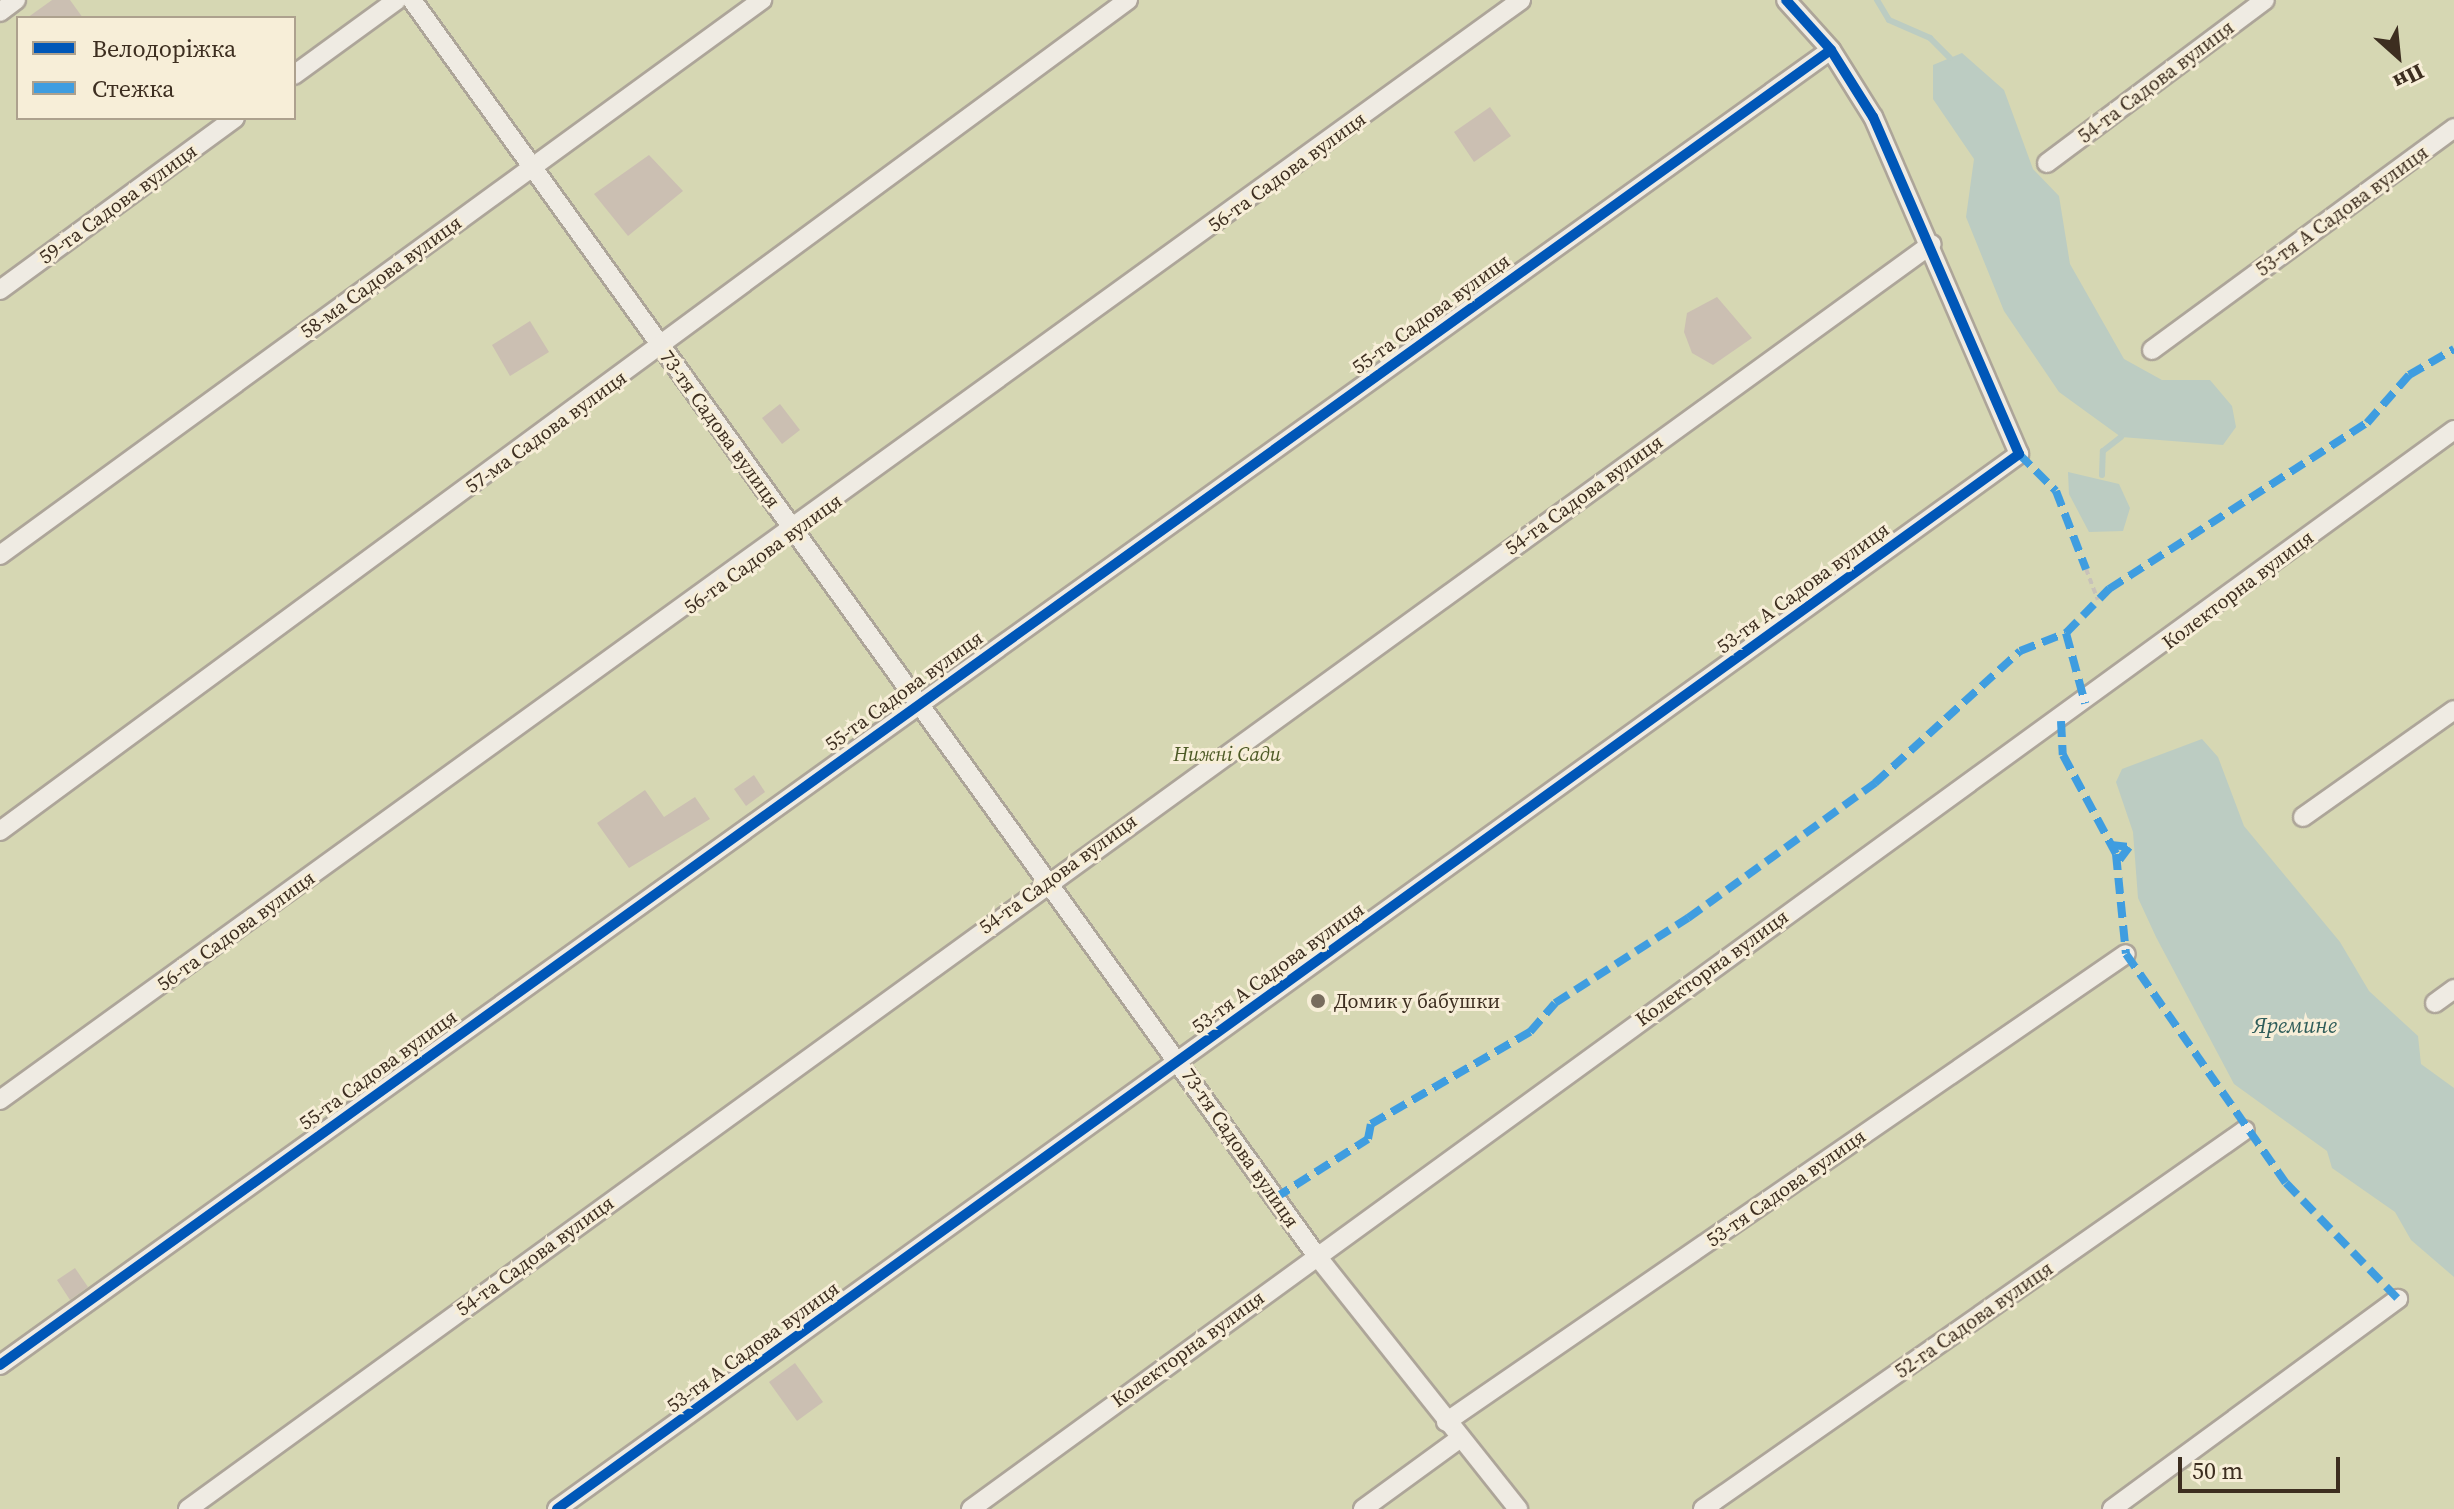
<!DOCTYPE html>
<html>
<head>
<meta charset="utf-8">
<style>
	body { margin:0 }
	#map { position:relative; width:2454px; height:1509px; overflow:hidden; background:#e7e0d1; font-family:"Source Serif 4",serif }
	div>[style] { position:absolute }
	.green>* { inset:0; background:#d6d7b3 }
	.water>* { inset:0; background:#bcccc2 }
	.stream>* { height:6px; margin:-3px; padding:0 3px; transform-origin:3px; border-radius:3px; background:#bcccc2 }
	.building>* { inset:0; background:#cbbfb2 }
	.path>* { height:4px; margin-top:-2px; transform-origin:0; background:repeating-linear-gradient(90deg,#c8c2b9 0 6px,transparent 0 10px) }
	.roads { filter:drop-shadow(2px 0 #ada599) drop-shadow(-2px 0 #ada599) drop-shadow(0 2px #ada599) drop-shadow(0 -2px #ada599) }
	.minor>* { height:18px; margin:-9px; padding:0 9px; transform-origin:9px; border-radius:9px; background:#efebe3 }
	.quiet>* { height:8px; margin-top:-4px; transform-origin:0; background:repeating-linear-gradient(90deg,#3f9de0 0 16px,transparent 0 24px) }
	.cycleway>* { height:10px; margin:-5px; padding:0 5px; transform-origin:5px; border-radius:5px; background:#0057b8 }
	.dots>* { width:22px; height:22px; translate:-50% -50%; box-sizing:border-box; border:4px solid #f7eed8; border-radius:50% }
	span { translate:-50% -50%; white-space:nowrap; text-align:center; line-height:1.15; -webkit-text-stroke:6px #f7eed8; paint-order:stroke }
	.street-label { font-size:20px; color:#3d2e20 }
	.park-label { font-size:20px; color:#4d5a26; font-style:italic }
	.poi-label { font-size:20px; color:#3d2e20 }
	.left { translate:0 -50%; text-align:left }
	.water-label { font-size:22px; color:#2f5d5a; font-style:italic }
	.legend { position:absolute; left:16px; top:16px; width:280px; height:104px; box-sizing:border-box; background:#f7eed8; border:2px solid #ada18e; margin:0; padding:10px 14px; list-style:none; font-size:24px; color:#3d2e20 }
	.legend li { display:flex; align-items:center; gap:16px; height:40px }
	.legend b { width:40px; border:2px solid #ada18e }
	.north { position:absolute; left:2358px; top:16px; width:80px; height:80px; -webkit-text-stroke:6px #f7eed8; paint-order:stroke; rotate:153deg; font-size:22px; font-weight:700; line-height:32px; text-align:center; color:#3d2e20 }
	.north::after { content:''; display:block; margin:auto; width:28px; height:36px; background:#3d2e20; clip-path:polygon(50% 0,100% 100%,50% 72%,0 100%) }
	.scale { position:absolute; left:2178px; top:1457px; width:162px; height:36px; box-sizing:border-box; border:4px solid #3d2e20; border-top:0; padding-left:10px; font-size:24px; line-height:28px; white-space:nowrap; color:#3d2e20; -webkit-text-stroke:6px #f7eed8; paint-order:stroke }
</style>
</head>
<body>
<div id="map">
	<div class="green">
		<div style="clip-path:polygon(evenodd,0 0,2454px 0,2454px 1509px,0 1509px,0 0,18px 18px,294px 18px,294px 118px,18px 118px,18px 18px)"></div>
	</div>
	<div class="water">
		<div style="clip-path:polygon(1962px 53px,2004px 90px,2033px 169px,2059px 196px,2070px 264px,2124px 359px,2162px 380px,2210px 380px,2232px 406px,2236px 427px,2223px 445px,2121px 437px,2059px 392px,2004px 311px,1966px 217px,1974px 159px,1933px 99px,1933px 65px)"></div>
		<div style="clip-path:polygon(2068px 472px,2119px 484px,2130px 508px,2123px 531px,2089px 532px,2069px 494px)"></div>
		<div style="clip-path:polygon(2202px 739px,2218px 757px,2244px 826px,2340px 942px,2369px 991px,2418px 1036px,2421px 1064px,2454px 1088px,2454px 1277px,2411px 1240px,2395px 1212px,2332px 1168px,2327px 1151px,2234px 1084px,2156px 937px,2138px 898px,2133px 832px,2116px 782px,2122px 769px)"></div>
	</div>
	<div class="stream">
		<div style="left:1877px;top:0;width:23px;rotate:59deg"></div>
		<div style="left:1889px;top:20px;width:45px;rotate:23.7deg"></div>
		<div style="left:1930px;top:38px;width:28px;rotate:45deg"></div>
		<div style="left:2102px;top:475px;width:24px;rotate:-88deg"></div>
		<div style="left:2103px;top:451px;width:23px;rotate:-38deg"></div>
	</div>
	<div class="building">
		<div style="clip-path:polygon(52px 0,70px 0,83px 18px,27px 18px)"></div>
		<div style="clip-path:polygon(1490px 107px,1511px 136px,1474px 162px,1454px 132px)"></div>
		<div style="clip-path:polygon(649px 155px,683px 191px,628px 236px,594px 194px)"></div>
		<div style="clip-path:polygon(1717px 297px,1752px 338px,1713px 365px,1692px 353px,1684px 332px,1687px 313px)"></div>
		<div style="clip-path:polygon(530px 321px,549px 352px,510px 376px,492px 345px)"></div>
		<div style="clip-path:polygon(780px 404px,800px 430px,782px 444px,762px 418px)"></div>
		<div style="clip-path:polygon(754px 775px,765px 792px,746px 806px,734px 789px)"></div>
		<div style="clip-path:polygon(645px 790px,664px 817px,695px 797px,710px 819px,629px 868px,597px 823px)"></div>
		<div style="clip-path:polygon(75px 1268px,88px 1287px,70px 1300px,57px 1280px)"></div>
		<div style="clip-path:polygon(795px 1363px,823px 1402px,797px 1421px,769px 1382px)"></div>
	</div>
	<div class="path">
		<div style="left:2086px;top:569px;width:33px;rotate:69deg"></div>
	</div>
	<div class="roads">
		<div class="minor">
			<div style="left:412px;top:0;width:1547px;rotate:54.23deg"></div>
			<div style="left:1316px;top:1255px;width:325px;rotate:51.5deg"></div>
			<div style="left:0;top:12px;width:20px;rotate:-37deg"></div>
			<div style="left:294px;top:75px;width:127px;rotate:-36.1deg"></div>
			<div style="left:2047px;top:163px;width:272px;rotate:-36.8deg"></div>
			<div style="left:0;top:290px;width:291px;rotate:-36.2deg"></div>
			<div style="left:2152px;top:350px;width:375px;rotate:-36.3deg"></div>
			<div style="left:0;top:555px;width:943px;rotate:-36.07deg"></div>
			<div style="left:2303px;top:817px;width:185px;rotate:-35.3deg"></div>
			<div style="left:0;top:831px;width:1401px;rotate:-36.38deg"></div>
			<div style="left:2435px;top:1003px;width:24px;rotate:-36deg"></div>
			<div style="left:0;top:1100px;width:1877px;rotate:-35.87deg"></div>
			<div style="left:0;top:1365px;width:2254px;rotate:-35.69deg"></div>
			<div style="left:1446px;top:1422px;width:825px;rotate:-34.54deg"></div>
			<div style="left:188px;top:1509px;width:2154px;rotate:-35.96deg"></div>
			<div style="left:557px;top:1509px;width:1803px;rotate:-35.81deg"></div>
			<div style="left:2019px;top:454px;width:367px;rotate:-113.4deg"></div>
			<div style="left:1873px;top:117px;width:79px;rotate:-122.1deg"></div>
			<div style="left:1831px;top:50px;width:67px;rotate:-132deg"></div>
			<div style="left:971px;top:1509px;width:1834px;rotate:-36.04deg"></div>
			<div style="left:1363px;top:1509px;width:119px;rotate:-36.1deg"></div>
			<div style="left:1703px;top:1509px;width:661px;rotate:-34.96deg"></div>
			<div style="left:2112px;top:1509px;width:355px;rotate:-36.3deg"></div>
		</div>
	</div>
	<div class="quiet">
		<div style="left:2019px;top:454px;width:52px;rotate:45deg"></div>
		<div style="left:2056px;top:491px;width:84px;rotate:69deg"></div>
		<div style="left:2066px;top:633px;width:73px;rotate:74.8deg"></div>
		<div style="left:2061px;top:721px;width:34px;rotate:87deg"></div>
		<div style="left:2063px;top:755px;width:112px;rotate:61.8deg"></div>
		<div style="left:2116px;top:854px;width:100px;rotate:84.3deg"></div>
		<div style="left:2126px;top:954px;width:279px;rotate:55.1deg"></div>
		<div style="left:2286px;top:1183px;width:161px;rotate:46deg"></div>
		<div style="left:2111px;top:845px;width:18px;rotate:6deg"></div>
		<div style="left:2129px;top:847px;width:20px;rotate:127deg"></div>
		<div style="left:1275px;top:1198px;width:110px;rotate:-32.4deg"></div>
		<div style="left:1368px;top:1139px;width:15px;rotate:-79deg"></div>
		<div style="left:1371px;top:1124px;width:184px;rotate:-30.1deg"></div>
		<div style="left:1530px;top:1032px;width:38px;rotate:-49deg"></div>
		<div style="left:1555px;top:1003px;width:158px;rotate:-32.6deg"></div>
		<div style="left:1688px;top:918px;width:231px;rotate:-35.8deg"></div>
		<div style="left:1875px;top:783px;width:196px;rotate:-42.3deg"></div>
		<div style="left:2020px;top:651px;width:49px;rotate:-21.4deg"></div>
		<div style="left:2066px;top:633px;width:62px;rotate:-45.7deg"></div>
		<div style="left:2109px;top:589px;width:307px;rotate:-32.8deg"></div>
		<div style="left:2367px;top:423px;width:64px;rotate:-48.8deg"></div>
		<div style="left:2409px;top:375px;width:52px;rotate:-30deg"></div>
	</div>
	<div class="cycleway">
		<div style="left:0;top:1365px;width:2254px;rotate:-35.69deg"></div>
		<div style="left:557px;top:1509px;width:1803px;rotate:-35.81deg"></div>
		<div style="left:2019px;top:454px;width:367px;rotate:-113.4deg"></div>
		<div style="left:1873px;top:117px;width:79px;rotate:-122.1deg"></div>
		<div style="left:1831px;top:50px;width:67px;rotate:-132deg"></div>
	</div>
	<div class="dots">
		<div style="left:1318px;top:1001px;background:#786c5e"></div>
	</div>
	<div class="street-label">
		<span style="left:2156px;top:82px;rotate:-37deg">54-та Садова вулиця</span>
		<span style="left:1287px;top:172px;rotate:-36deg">56-та Садова вулиця</span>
		<span style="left:118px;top:204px;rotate:-36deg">59-та Садова вулиця</span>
		<span style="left:2342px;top:211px;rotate:-36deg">53-тя А Садова вулиця</span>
		<span style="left:381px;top:277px;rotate:-36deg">58-ма Садова вулиця</span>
		<span style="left:1431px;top:314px;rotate:-36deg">55-та Садова вулиця</span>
		<span style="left:720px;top:429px;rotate:54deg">73-тя Садова вулиця</span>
		<span style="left:546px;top:432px;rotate:-36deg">57-ма Садова вулиця</span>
		<span style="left:1584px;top:495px;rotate:-36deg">54-та Садова вулиця</span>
		<span style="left:763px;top:554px;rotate:-36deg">56-та Садова вулиця</span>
		<span style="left:1803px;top:588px;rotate:-36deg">53-тя А Садова вулиця</span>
		<span style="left:2238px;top:590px;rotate:-37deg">Колекторна вулиця</span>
		<span style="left:904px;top:691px;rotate:-36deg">55-та Садова вулиця</span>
		<span style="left:1058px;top:874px;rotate:-36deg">54-та Садова вулиця</span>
		<span style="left:236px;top:931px;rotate:-36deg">56-та Садова вулиця</span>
		<span style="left:1278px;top:968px;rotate:-36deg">53-тя А Садова вулиця</span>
		<span style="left:1712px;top:968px;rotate:-36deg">Колекторна вулиця</span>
		<span style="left:378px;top:1070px;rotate:-36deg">55-та Садова вулиця</span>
		<span style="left:1240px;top:1148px;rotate:55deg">73-тя Садова вулиця</span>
		<span style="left:1786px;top:1188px;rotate:-35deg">53-тя Садова вулиця</span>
		<span style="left:535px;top:1256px;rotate:-36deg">54-та Садова вулиця</span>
		<span style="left:1974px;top:1320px;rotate:-35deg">52-га Садова вулиця</span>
		<span style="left:753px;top:1347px;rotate:-36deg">53-тя А Садова вулиця</span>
		<span style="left:1188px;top:1349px;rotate:-36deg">Колекторна вулиця</span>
	</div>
	<div class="park-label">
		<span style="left:1227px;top:754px">Нижні Сади</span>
	</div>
	<div class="poi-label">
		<span class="left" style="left:1334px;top:1001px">Домик у бабушки</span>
	</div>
	<div class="water-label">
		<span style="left:2295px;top:1026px">Яремине</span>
	</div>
	<ul class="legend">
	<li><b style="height:10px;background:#0057b8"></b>Велодоріжка</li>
	<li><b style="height:10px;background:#3f9de0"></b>Стежка</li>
	</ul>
	<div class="north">Пн</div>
	<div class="scale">50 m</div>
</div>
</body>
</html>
